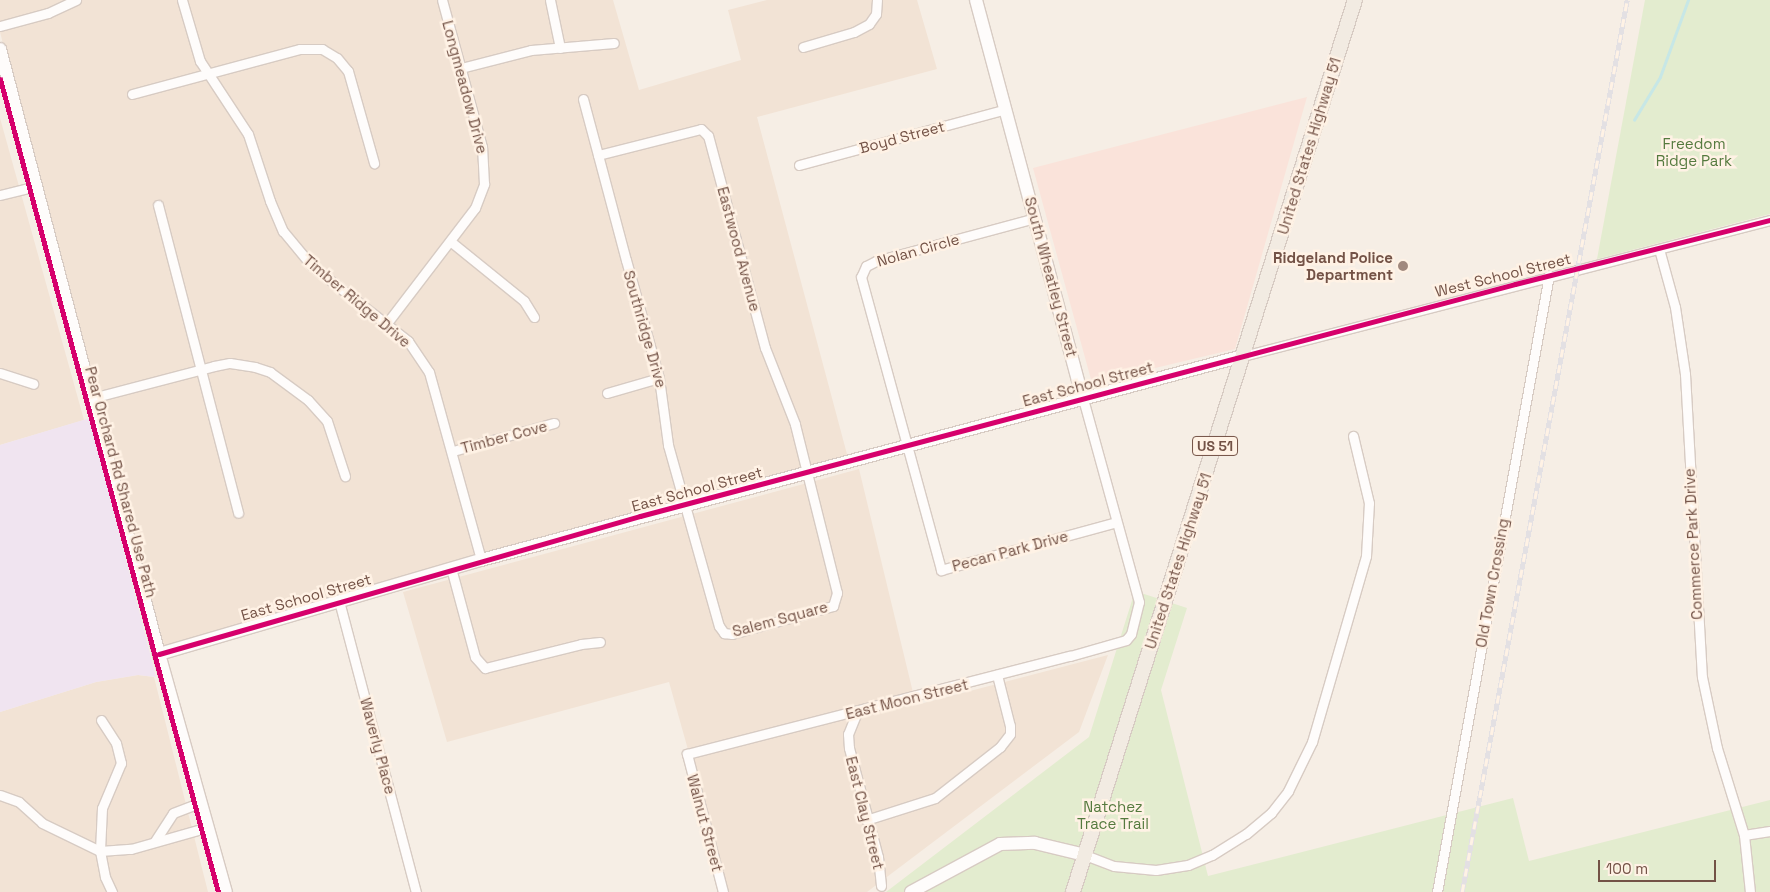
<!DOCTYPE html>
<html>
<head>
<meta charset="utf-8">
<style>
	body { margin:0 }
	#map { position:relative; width:1770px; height:892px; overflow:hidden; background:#f6eee5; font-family:"Space Grotesk",sans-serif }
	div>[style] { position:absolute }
	.residential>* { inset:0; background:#f2e3d5 }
	.commercial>* { inset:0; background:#fae3da }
	.education>* { inset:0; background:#f0e4f0 }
	.green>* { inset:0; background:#e3eccf }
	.stream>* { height:2.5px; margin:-1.25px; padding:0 1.25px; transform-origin:1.25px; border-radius:1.25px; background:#c7e7e6 }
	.roads { filter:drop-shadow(1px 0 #d7cbc3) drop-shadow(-1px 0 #d7cbc3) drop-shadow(0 1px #d7cbc3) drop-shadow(0 -1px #d7cbc3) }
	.street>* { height:9px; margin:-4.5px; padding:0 4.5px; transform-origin:4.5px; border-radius:4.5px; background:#fefcfb }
	.secondary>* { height:12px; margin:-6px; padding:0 6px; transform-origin:6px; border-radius:6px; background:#fefcfb }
	.primary>* { height:14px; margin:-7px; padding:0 7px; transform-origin:7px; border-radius:7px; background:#f2ebe2 }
	.rail>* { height:4.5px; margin-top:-2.25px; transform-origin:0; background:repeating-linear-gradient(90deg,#fff2e5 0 8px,#e3e0e3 0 16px); box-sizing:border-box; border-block:1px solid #e3e0e3 }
	.cycleway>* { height:5px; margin:-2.5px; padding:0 2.5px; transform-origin:2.5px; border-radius:2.5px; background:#d6006c }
	.dots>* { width:14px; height:14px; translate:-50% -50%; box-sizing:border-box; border:2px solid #fff2e5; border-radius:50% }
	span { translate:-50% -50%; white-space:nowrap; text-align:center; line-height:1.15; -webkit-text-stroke:5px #fff2e5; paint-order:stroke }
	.shield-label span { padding:1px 4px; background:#fff2e5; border:1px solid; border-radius:4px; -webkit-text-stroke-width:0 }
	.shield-label { font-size:14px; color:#735246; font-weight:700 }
	.street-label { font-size:15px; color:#735246 }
	.park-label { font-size:15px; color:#557a3e }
	.poi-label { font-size:15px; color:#735246; font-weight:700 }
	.right { translate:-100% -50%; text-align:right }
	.scale { position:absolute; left:1598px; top:860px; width:118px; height:22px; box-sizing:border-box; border:2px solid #735246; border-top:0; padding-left:6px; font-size:15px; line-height:18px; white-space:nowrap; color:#735246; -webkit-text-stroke:4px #fff2e5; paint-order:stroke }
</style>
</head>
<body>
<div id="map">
	<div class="residential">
		<div style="clip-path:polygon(0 0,613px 0,639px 90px,741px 60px,728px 10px,767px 0,917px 0,937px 69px,757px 117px,848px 458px,168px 647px,164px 645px,69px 299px,0 32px)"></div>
		<div style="clip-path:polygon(0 118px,84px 420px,0 445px)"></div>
		<div style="clip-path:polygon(859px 469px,916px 705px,1108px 655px,1079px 732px,867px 892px,728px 892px,669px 682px,447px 742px,403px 592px)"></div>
		<div style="clip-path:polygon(138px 675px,154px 677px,208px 892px,0 892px,0 712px,96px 682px)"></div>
	</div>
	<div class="commercial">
		<div style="clip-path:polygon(1307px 97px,1235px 349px,1092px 383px,1033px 168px)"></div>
	</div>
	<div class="education">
		<div style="clip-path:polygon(90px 418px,156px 677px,138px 675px,96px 682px,0 712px,0 445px)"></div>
	</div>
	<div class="green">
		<div style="clip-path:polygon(1645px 0,1770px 0,1770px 214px,1597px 259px)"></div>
		<div style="clip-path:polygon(1135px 591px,1187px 608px,1161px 690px,1208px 876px,1513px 798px,1529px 861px,1770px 800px,1770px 892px,886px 892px,1089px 737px)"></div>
	</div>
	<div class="stream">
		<div style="left:1634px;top:120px;width:50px;rotate:-58.8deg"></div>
		<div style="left:1660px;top:77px;width:82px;rotate:-70deg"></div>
	</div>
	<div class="roads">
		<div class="street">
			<div style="left:182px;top:0;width:64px;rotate:73.6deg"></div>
			<div style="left:200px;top:61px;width:87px;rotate:56.7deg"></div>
			<div style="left:248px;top:134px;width:71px;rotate:71.8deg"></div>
			<div style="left:270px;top:201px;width:33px;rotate:67deg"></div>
			<div style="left:283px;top:231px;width:45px;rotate:50.4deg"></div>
			<div style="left:312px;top:266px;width:122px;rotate:38deg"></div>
			<div style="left:408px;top:341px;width:37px;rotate:56deg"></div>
			<div style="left:429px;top:372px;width:195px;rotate:74.5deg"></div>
			<div style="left:550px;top:0;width:49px;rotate:78.2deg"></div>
			<div style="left:0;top:26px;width:50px;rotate:-15.2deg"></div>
			<div style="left:48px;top:13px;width:31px;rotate:-25deg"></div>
			<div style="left:803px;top:47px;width:53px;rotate:-16.4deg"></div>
			<div style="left:854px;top:32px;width:17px;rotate:-28deg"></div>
			<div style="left:869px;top:24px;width:12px;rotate:-55deg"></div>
			<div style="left:876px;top:14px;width:14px;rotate:-86deg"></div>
			<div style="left:461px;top:68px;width:72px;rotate:-14.4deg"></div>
			<div style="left:531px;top:50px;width:83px;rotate:-4.8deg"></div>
			<div style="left:132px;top:94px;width:174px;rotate:-15deg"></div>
			<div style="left:300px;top:49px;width:22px"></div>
			<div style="left:322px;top:49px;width:17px;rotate:31deg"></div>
			<div style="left:337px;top:58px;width:17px;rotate:50deg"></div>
			<div style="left:348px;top:71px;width:96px;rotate:74.2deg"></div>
			<div style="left:583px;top:99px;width:58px;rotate:75deg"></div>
			<div style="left:598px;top:155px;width:109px;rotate:75.1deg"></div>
			<div style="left:626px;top:260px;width:123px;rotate:74.4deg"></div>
			<div style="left:659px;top:378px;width:68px;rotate:82.3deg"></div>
			<div style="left:668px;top:445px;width:188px;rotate:74.3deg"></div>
			<div style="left:719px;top:626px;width:9px;rotate:54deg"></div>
			<div style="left:724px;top:633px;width:8px;rotate:7deg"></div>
			<div style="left:732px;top:634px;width:105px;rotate:-15.5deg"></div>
			<div style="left:833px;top:606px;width:14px;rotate:-73deg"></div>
			<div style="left:837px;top:593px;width:174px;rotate:-104deg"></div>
			<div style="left:795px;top:424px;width:82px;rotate:-111.5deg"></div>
			<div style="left:765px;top:348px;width:220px;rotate:-105deg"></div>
			<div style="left:708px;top:136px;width:10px;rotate:-135deg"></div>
			<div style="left:701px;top:129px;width:106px;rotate:165.8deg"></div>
			<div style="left:799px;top:165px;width:214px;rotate:-15.1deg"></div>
			<div style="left:0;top:195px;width:36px;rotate:-14deg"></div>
			<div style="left:158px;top:205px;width:318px;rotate:75.4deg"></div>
			<div style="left:1035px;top:218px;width:165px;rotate:164.9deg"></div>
			<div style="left:876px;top:261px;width:11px;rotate:153deg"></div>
			<div style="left:866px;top:266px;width:12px;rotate:114deg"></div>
			<div style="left:861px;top:277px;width:304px;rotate:74.7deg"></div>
			<div style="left:941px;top:570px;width:181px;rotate:-15.3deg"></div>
			<div style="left:450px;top:241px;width:95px;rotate:39deg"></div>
			<div style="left:524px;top:301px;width:19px;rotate:58deg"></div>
			<div style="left:1659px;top:249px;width:60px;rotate:74.6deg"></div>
			<div style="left:1675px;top:307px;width:68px;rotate:81.5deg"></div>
			<div style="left:1685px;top:374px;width:303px;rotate:86.8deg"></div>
			<div style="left:1702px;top:677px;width:73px;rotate:78.1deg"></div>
			<div style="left:1717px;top:748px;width:91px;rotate:72.8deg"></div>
			<div style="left:1744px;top:835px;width:57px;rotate:84deg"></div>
			<div style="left:387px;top:323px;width:145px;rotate:-52.6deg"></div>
			<div style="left:475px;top:208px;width:26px;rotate:-69deg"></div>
			<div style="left:484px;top:184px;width:37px;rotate:-93deg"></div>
			<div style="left:482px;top:147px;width:152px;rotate:-105.2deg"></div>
			<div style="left:1243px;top:356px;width:544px;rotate:-14.47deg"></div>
			<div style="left:0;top:373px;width:35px;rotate:18deg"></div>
			<div style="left:607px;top:393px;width:54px;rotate:-16.1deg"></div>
			<div style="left:92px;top:398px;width:126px;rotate:-14.7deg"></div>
			<div style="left:214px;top:366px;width:16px;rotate:-11deg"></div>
			<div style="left:230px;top:363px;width:25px;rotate:9deg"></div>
			<div style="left:255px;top:367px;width:16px;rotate:18deg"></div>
			<div style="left:270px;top:372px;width:47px;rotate:36.4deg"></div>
			<div style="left:308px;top:400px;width:28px;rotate:48deg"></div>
			<div style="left:327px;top:421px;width:58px;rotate:71.9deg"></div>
			<div style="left:453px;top:451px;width:105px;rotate:-15.5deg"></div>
			<div style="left:451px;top:568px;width:92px;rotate:74.9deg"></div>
			<div style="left:475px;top:657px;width:15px;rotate:48deg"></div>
			<div style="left:485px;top:668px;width:99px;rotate:-14deg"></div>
			<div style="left:581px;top:644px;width:19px;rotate:-6deg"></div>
			<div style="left:339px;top:601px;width:301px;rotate:75.2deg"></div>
			<div style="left:857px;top:712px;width:24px;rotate:112deg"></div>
			<div style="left:848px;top:734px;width:14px;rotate:86deg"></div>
			<div style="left:849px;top:748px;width:113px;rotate:75.1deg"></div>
			<div style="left:878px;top:857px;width:29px;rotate:84deg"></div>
			<div style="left:101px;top:720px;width:27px;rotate:57deg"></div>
			<div style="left:116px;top:743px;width:21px;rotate:76deg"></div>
			<div style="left:121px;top:763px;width:49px;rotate:112.9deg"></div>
			<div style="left:102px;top:808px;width:43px;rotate:92.7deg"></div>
			<div style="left:100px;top:851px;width:26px;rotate:79deg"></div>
			<div style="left:105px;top:877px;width:17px;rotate:65deg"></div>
			<div style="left:0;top:795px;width:20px;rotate:20deg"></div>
			<div style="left:19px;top:802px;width:31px;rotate:42deg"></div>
			<div style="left:42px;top:823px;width:64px;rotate:25.8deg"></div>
			<div style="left:100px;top:851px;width:31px;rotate:-4deg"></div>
			<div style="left:131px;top:849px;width:80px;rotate:-15.9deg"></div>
			<div style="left:866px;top:820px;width:72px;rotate:-17.7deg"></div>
			<div style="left:935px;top:798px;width:83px;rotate:-38.1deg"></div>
			<div style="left:1000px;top:747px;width:16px;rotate:-52deg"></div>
			<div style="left:1010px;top:734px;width:8px;rotate:-90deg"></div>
			<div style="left:1010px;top:726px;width:53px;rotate:-104.3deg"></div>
			<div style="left:1744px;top:835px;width:26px;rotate:-9deg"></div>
			<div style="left:155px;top:841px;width:33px;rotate:-57deg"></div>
			<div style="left:173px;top:813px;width:30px;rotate:-21deg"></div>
			<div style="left:1085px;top:855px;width:31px;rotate:21deg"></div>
			<div style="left:1114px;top:866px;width:42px;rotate:5.4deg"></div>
			<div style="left:1156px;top:870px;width:32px;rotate:-9deg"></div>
			<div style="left:1188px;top:865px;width:26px;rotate:-23deg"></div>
			<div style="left:1212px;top:855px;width:40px;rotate:-32deg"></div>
			<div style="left:1246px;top:834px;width:33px;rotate:-40deg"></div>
			<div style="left:1271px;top:813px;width:28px;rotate:-52deg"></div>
			<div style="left:1288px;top:791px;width:55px;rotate:-63.9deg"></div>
			<div style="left:1312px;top:742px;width:194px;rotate:-73.8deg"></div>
			<div style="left:1366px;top:556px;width:53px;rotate:-86.8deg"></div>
			<div style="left:1369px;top:503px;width:69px;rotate:-103.4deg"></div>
			<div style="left:723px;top:892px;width:143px;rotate:-104.6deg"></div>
			<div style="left:687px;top:754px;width:395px;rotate:-14.4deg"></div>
			<div style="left:1070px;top:656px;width:58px;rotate:-15.9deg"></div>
			<div style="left:1126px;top:640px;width:8px;rotate:-50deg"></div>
			<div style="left:1131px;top:634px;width:33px;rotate:-76deg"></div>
			<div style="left:1139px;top:602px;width:211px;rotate:-105.4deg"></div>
			<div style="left:1437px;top:892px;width:627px;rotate:-79.71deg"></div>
		</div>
		<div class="secondary">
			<div style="left:976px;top:0;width:413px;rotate:75deg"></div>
			<div style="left:0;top:49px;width:626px;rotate:75.28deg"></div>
			<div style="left:159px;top:654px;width:247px;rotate:74.3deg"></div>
			<div style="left:159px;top:654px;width:335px;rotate:-16.3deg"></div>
			<div style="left:481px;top:560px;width:789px;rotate:-14.99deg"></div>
			<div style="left:911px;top:892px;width:101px;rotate:-28.3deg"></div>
			<div style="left:1000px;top:844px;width:35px;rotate:-2deg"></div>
			<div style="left:1035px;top:843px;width:51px;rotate:13.5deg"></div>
		</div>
		<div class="primary">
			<div style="left:1073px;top:892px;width:936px;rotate:-72.46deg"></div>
		</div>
	</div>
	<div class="rail">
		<div style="left:1462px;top:892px;width:907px;rotate:-79.52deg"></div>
	</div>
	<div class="cycleway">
		<div style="left:0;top:79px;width:842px;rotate:74.99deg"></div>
		<div style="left:159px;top:654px;width:500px;rotate:-16.01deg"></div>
		<div style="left:640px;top:516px;width:905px;rotate:-14.85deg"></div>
		<div style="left:1515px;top:284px;width:263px;rotate:-14.1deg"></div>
	</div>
	<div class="dots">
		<div style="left:1403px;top:266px;background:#a1897e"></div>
	</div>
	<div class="shield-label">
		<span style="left:1215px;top:446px">US 51</span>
	</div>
	<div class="street-label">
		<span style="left:465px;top:87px;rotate:75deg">Longmeadow Drive</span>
		<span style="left:902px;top:137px;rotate:-15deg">Boyd Street</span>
		<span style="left:1309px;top:146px;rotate:-73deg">United States Highway 51</span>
		<span style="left:739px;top:249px;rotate:75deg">Eastwood Avenue</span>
		<span style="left:918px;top:250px;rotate:-16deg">Nolan Circle</span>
		<span style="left:1503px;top:275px;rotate:-14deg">West School Street</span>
		<span style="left:1051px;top:277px;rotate:75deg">South Wheatley Street</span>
		<span style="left:357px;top:301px;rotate:40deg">Timber Ridge Drive</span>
		<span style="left:645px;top:329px;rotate:74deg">Southridge Drive</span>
		<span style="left:1088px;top:384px;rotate:-15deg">East School Street</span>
		<span style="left:504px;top:437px;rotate:-15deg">Timber Cove</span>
		<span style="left:121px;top:482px;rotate:75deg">Pear Orchard Rd Shared Use Path</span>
		<span style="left:697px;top:489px;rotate:-15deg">East School Street</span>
		<span style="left:1693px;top:544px;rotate:-93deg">Commerce Park Drive</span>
		<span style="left:1010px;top:551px;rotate:-15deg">Pecan Park Drive</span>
		<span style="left:1178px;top:561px;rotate:-72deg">United States Highway 51</span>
		<span style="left:1492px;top:583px;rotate:-80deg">Old Town Crossing</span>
		<span style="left:306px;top:597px;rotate:-16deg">East School Street</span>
		<span style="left:780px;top:619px;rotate:-15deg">Salem Square</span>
		<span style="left:907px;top:699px;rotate:-14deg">East Moon Street</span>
		<span style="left:378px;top:746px;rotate:75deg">Waverly Place</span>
		<span style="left:865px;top:813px;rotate:76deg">East Clay Street</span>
		<span style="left:705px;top:823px;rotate:75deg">Walnut Street</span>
	</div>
	<div class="park-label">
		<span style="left:1694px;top:152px">Freedom<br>Ridge Park</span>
		<span style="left:1113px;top:815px">Natchez<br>Trace Trail</span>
	</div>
	<div class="poi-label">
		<span class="right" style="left:1393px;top:266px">Ridgeland Police<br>Department</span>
	</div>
	<div class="scale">100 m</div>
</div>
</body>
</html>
